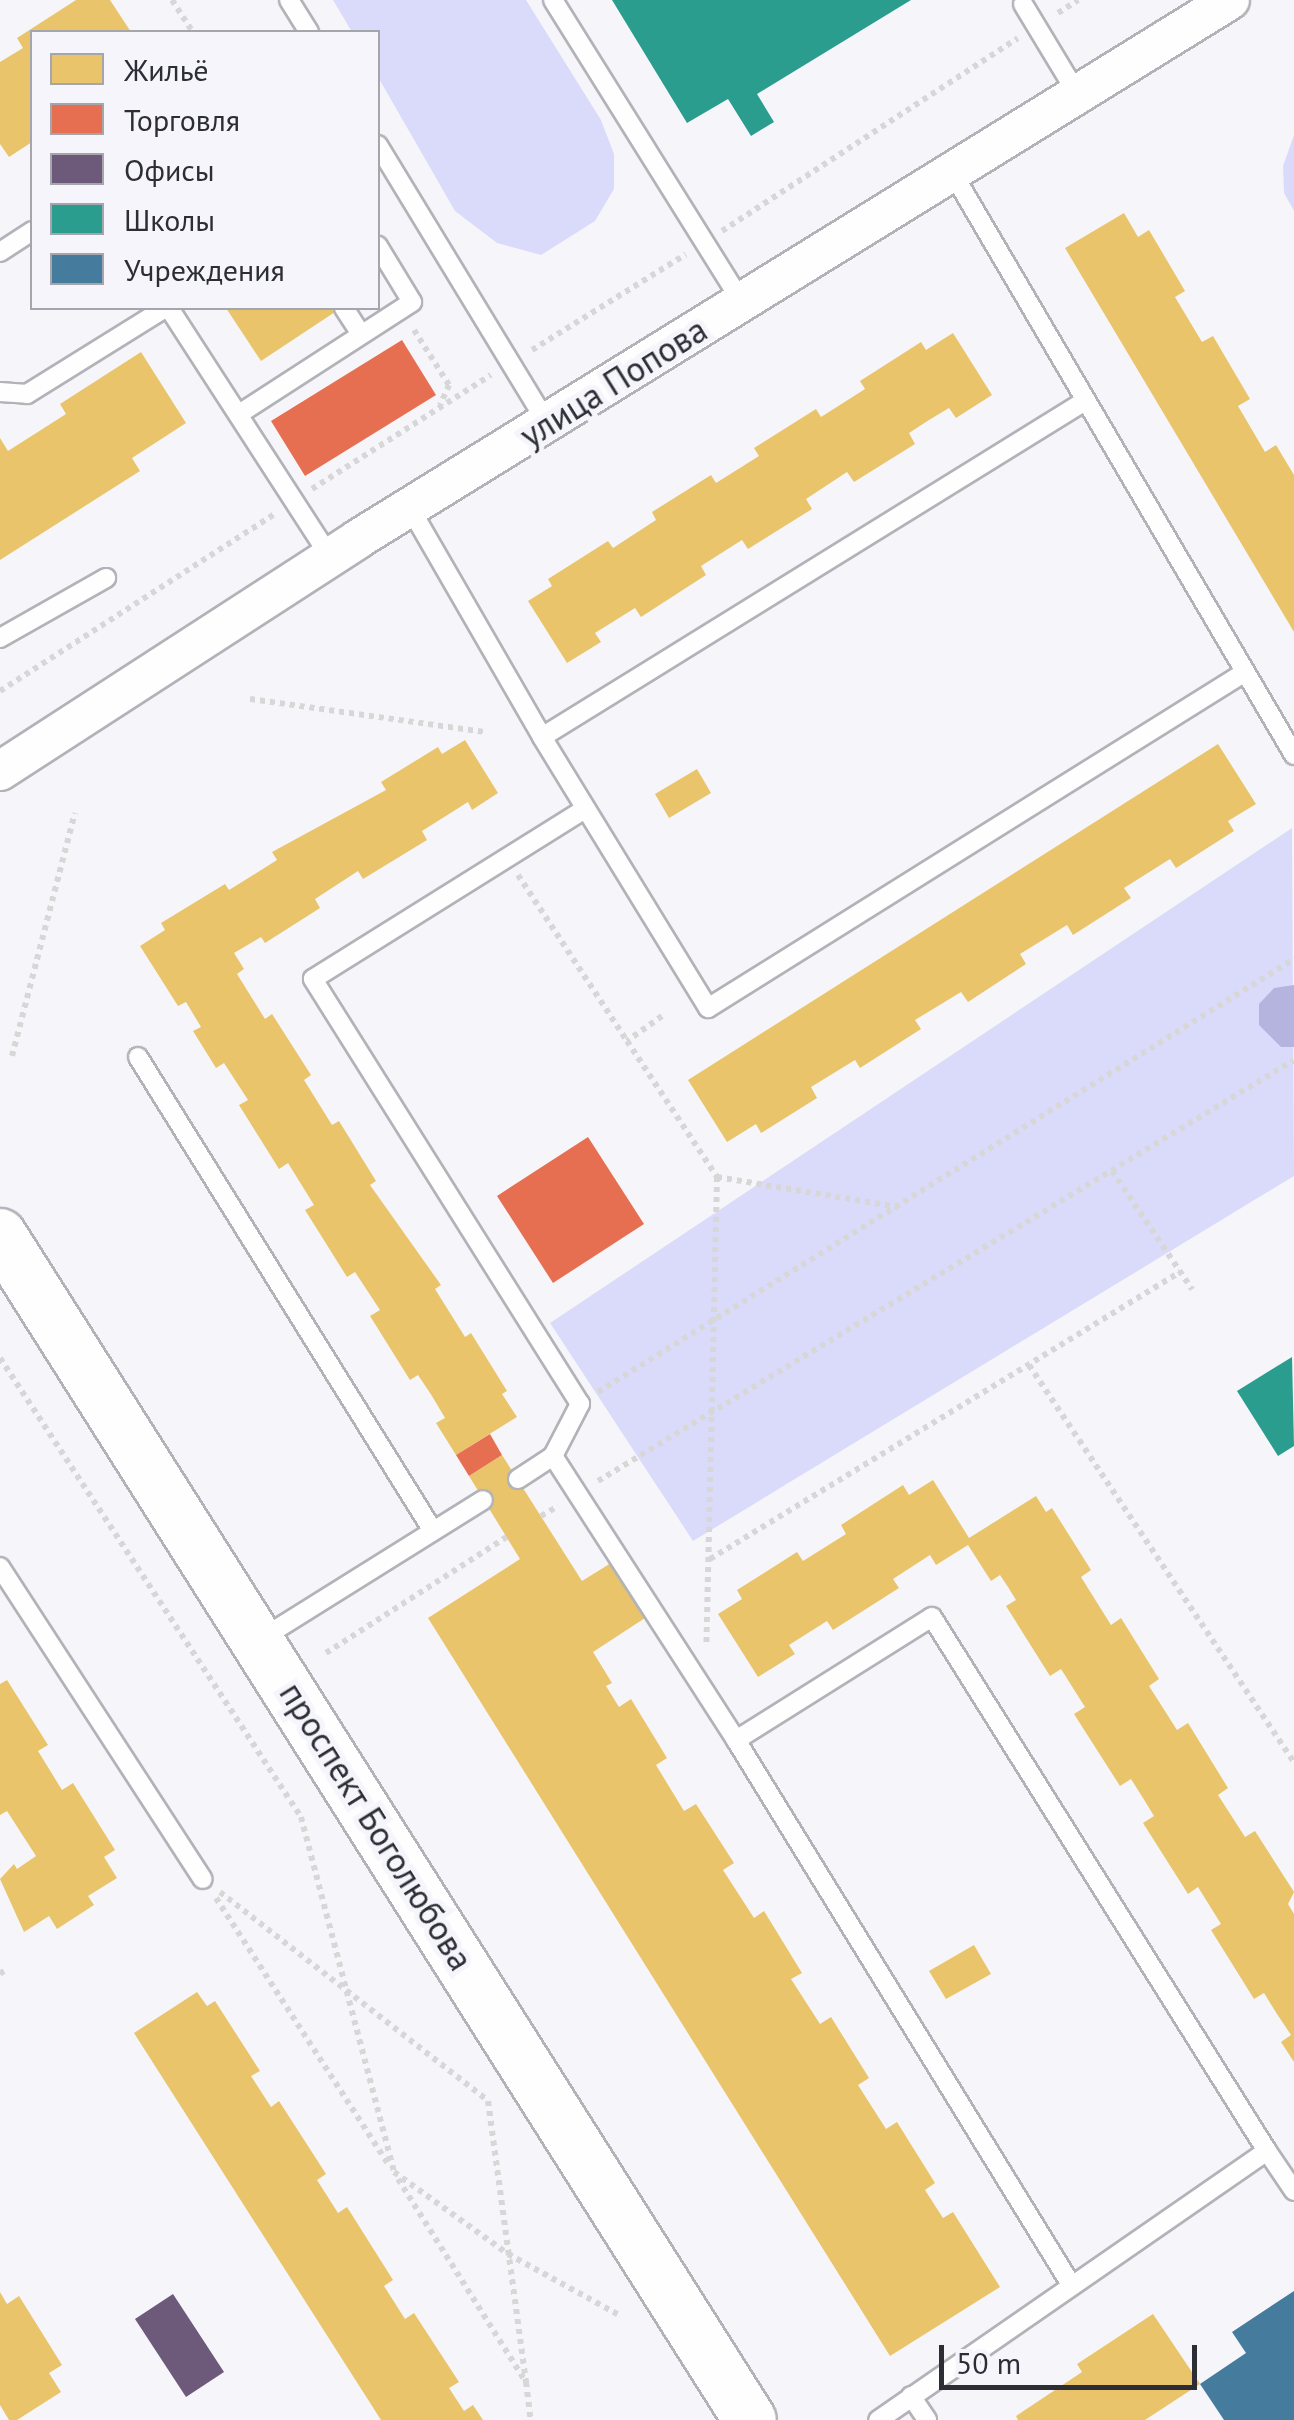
<!DOCTYPE html>
<html>
<head>
<meta charset="utf-8">
<style>
	body { margin:0 }
	#map { position:relative; width:1294px; height:2420px; overflow:hidden; background:#f6f6fa; font-family:"PT Sans",sans-serif }
	div>[style] { position:absolute }
	.green>* { inset:0; background:#dadbfb }
	.water>* { inset:0; background:#b4b4df }
	.homes>* { inset:0; background:#e9c46a }
	.shops>* { inset:0; background:#e76f51 }
	.offices>* { inset:0; background:#6d597a }
	.schools>* { inset:0; background:#2a9d8f }
	.public>* { inset:0; background:#457b9d }
	.path>* { height:6px; margin-top:-3px; transform-origin:0; background:repeating-linear-gradient(90deg,#d7d7d8 0 5px,transparent 0 10px) }
	.roads { filter:drop-shadow(2px 0 #b2b3b9) drop-shadow(-2px 0 #b2b3b9) drop-shadow(0 2px #b2b3b9) drop-shadow(0 -2px #b2b3b9) }
	.service>* { height:18px; margin:-9px; padding:0 9px; transform-origin:9px; border-radius:9px; background:#fefefe }
	.minor>* { height:38px; margin:-19px; padding:0 19px; transform-origin:19px; border-radius:19px; background:#fefefe }
	.secondary>* { height:52px; margin:-26px; padding:0 26px; transform-origin:26px; border-radius:26px; background:#fefefe }
	span { translate:-50% -50%; white-space:nowrap; text-align:center; line-height:1.15; -webkit-text-stroke:10px #f5f5fb; paint-order:stroke }
	.street-label { font-size:35px; color:#2d2d36 }
	.legend { position:absolute; left:30px; top:30px; width:350px; height:280px; box-sizing:border-box; background:#f5f5fb; border:2px solid #a5a5ac; margin:0; padding:12px 18px; list-style:none; font-size:30px; color:#2d2d36 }
	.legend li { display:flex; align-items:center; gap:20px; height:50px }
	.legend b { width:50px; border:2px solid #a5a5ac }
	.scale { position:absolute; left:939px; top:2345px; width:258px; height:45px; box-sizing:border-box; border:5px solid #2d2d36; border-top:0; padding-left:12px; font-size:30px; line-height:35px; white-space:nowrap; color:#2d2d36; -webkit-text-stroke:8px #f5f5fb; paint-order:stroke }
</style>
</head>
<body>
<div id="map">
	<div class="green">
		<div style="clip-path:polygon(333px 0,526px 0,601px 120px,614px 154px,614px 189px,595px 221px,541px 255px,497px 243px,455px 211px,378px 77px,378px 32px,352px 32px)"></div>
		<div style="clip-path:polygon(1294px 135px,1294px 211px,1284px 193px,1283px 166px)"></div>
		<div style="clip-path:polygon(1292px 828px,1294px 1176px,693px 1541px,550px 1323px)"></div>
	</div>
	<div class="water">
		<div style="clip-path:polygon(1294px 985px,1294px 1047px,1281px 1047px,1259px 1025px,1259px 1004px,1274px 988px)"></div>
	</div>
	<div class="homes">
		<div style="clip-path:polygon(76px 0,110px 0,131px 32px,32px 32px,32px 142px,9px 157px,0 144px,0 62px,23px 48px,17px 38px)"></div>
		<div style="clip-path:polygon(1124px 213px,1138px 237px,1149px 230px,1185px 291px,1175px 297px,1202px 342px,1213px 336px,1250px 399px,1238px 406px,1265px 452px,1276px 445px,1294px 475px,1294px 632px,1065px 248px)"></div>
		<div style="clip-path:polygon(226px 308px,332px 308px,335px 312px,261px 361px)"></div>
		<div style="clip-path:polygon(953px 333px,992px 395px,956px 418px,949px 408px,929px 420px,909px 433px,915px 444px,854px 482px,847px 472px,806px 499px,812px 509px,748px 549px,742px 540px,701px 566px,706px 575px,641px 617px,635px 608px,595px 633px,601px 642px,567px 663px,528px 601px,552px 586px,548px 579px,608px 541px,613px 548px,656px 520px,652px 512px,711px 475px,716px 483px,759px 456px,754px 448px,816px 409px,821px 417px,865px 389px,860px 381px,921px 342px,926px 350px)"></div>
		<div style="clip-path:polygon(141px 352px,186px 423px,132px 458px,140px 471px,0 560px,0 438px,8px 451px,66px 414px,60px 404px)"></div>
		<div style="clip-path:polygon(465px 740px,498px 793px,472px 810px,468px 802px,422px 831px,427px 840px,363px 879px,358px 871px,315px 899px,320px 908px,265px 943px,261px 937px,234px 953px,244px 969px,237px 974px,265px 1019px,272px 1014px,311px 1075px,304px 1080px,332px 1125px,339px 1121px,376px 1181px,370px 1185px,441px 1285px,435px 1289px,465px 1337px,471px 1333px,507px 1391px,502px 1394px,517px 1417px,456px 1455px,436px 1423px,445px 1418px,432px 1396px,418px 1375px,410px 1380px,370px 1316px,380px 1310px,355px 1272px,347px 1277px,305px 1210px,314px 1205px,288px 1163px,279px 1169px,239px 1105px,248px 1100px,224px 1063px,216px 1068px,193px 1031px,201px 1027px,186px 1002px,178px 1006px,140px 946px,165px 930px,161px 923px,225px 884px,229px 890px,277px 860px,272px 852px,386px 790px,381px 782px,438px 747px,442px 754px)"></div>
		<div style="clip-path:polygon(1218px 744px,1256px 804px,1228px 821px,1234px 831px,1176px 868px,1170px 859px,1124px 888px,1131px 898px,1073px 935px,1067px 925px,1020px 954px,1026px 964px,968px 1002px,961px 992px,915px 1020px,921px 1029px,860px 1068px,855px 1060px,811px 1087px,817px 1098px,761px 1133px,756px 1124px,727px 1142px,688px 1080px)"></div>
		<div style="clip-path:polygon(697px 769px,711px 793px,669px 818px,655px 794px)"></div>
		<div style="clip-path:polygon(502px 1455px,582px 1581px,611px 1563px,645px 1618px,593px 1652px,612px 1683px,606px 1686px,619px 1707px,631px 1699px,667px 1758px,656px 1765px,684px 1811px,696px 1804px,734px 1863px,723px 1870px,754px 1918px,764px 1911px,802px 1973px,791px 1979px,820px 2024px,831px 2017px,869px 2078px,858px 2085px,886px 2129px,897px 2122px,935px 2183px,925px 2190px,943px 2218px,953px 2212px,1000px 2287px,890px 2356px,428px 1618px,520px 1559px,469px 1476px)"></div>
		<div style="clip-path:polygon(933px 1480px,969px 1538px,1036px 1496px,1046px 1512px,1052px 1508px,1091px 1570px,1081px 1577px,1111px 1625px,1121px 1618px,1159px 1679px,1149px 1686px,1177px 1730px,1188px 1723px,1228px 1788px,1218px 1795px,1245px 1837px,1255px 1831px,1294px 1892px,1288px 1904px,1294px 1914px,1294px 2062px,1281px 2042px,1291px 2035px,1277px 2014px,1264px 1993px,1254px 1999px,1211px 1930px,1221px 1924px,1198px 1887px,1188px 1894px,1143px 1823px,1154px 1816px,1143px 1798px,1131px 1779px,1120px 1786px,1074px 1714px,1085px 1707px,1061px 1669px,1050px 1676px,1006px 1606px,1016px 1600px,1008px 1587px,1000px 1575px,991px 1581px,968px 1545px,936px 1565px,930px 1555px,893px 1579px,899px 1588px,833px 1630px,827px 1621px,789px 1645px,795px 1654px,758px 1677px,718px 1614px,742px 1599px,737px 1590px,797px 1552px,803px 1561px,846px 1534px,841px 1525px,903px 1485px,909px 1495px)"></div>
		<div style="clip-path:polygon(7px 1680px,48px 1745px,38px 1751px,62px 1790px,73px 1783px,115px 1850px,104px 1857px,117px 1878px,88px 1896px,94px 1905px,57px 1929px,49px 1916px,24px 1932px,0 1879px,14px 1864px,17px 1869px,36px 1856px,7px 1811px,0 1815px,0 1684px)"></div>
		<div style="clip-path:polygon(974px 1945px,991px 1974px,946px 1999px,929px 1971px)"></div>
		<div style="clip-path:polygon(197px 1992px,207px 2006px,215px 2001px,260px 2071px,251px 2076px,271px 2107px,279px 2101px,326px 2174px,317px 2180px,338px 2213px,347px 2207px,393px 2280px,384px 2286px,405px 2319px,414px 2313px,459px 2382px,449px 2388px,464px 2411px,473px 2405px,483px 2420px,381px 2420px,134px 2033px)"></div>
		<div style="clip-path:polygon(0 2292px,7px 2304px,19px 2296px,62px 2365px,49px 2373px,61px 2392px,17px 2420px,9px 2420px,0 2405px)"></div>
		<div style="clip-path:polygon(1153px 2314px,1200px 2384px,1145px 2420px,1018px 2420px,1016px 2416px,1082px 2372px,1077px 2364px)"></div>
	</div>
	<div class="shops">
		<div style="clip-path:polygon(402px 340px,436px 395px,305px 476px,271px 421px)"></div>
		<div style="clip-path:polygon(588px 1137px,644px 1224px,553px 1283px,497px 1196px)"></div>
		<div style="clip-path:polygon(490px 1434px,502px 1455px,469px 1476px,456px 1455px)"></div>
	</div>
	<div class="offices">
		<div style="clip-path:polygon(173px 2294px,224px 2372px,186px 2397px,135px 2319px)"></div>
	</div>
	<div class="schools">
		<div style="clip-path:polygon(612px 0,911px 0,757px 94px,774px 122px,751px 136px,728px 99px,687px 123px)"></div>
		<div style="clip-path:polygon(1292px 1357px,1294px 1446px,1278px 1456px,1237px 1391px)"></div>
	</div>
	<div class="public">
		<div style="clip-path:polygon(1294px 2291px,1294px 2420px,1224px 2420px,1200px 2384px,1246px 2353px,1232px 2332px)"></div>
	</div>
	<div class="path">
		<div style="left:172px;top:0;width:38px;rotate:57deg"></div>
		<div style="left:1058px;top:13px;width:24px;rotate:-33deg"></div>
		<div style="left:722px;top:231px;width:353px;rotate:-33.1deg"></div>
		<div style="left:414px;top:330px;width:65px;rotate:57.5deg"></div>
		<div style="left:449px;top:385px;width:22px;rotate:114deg"></div>
		<div style="left:532px;top:350px;width:181px;rotate:-31.9deg"></div>
		<div style="left:312px;top:489px;width:212px;rotate:-32.5deg"></div>
		<div style="left:0;top:691px;width:328px;rotate:-32.8deg"></div>
		<div style="left:250px;top:699px;width:238px;rotate:8deg"></div>
		<div style="left:518px;top:875px;width:199px;rotate:56.7deg"></div>
		<div style="left:662px;top:1016px;width:43px;rotate:144.5deg"></div>
		<div style="left:627px;top:1041px;width:163px;rotate:56.5deg"></div>
		<div style="left:717px;top:1177px;width:467px;rotate:91.3deg"></div>
		<div style="left:12px;top:1056px;width:251px;rotate:-75.5deg"></div>
		<div style="left:1112px;top:1171px;width:143px;rotate:55.9deg"></div>
		<div style="left:717px;top:1177px;width:184px;rotate:9.4deg"></div>
		<div style="left:0;top:1358px;width:549px;rotate:56.74deg"></div>
		<div style="left:301px;top:1817px;width:367px;rotate:75.3deg"></div>
		<div style="left:394px;top:2172px;width:140px;rotate:35.7deg"></div>
		<div style="left:508px;top:2254px;width:129px;rotate:28.8deg"></div>
		<div style="left:1029px;top:1365px;width:478px;rotate:56.3deg"></div>
		<div style="left:598px;top:1392px;width:820px;rotate:-31.89deg"></div>
		<div style="left:598px;top:1481px;width:813px;rotate:-31.17deg"></div>
		<div style="left:541px;top:1516px;width:20px;rotate:-30deg"></div>
		<div style="left:710px;top:1559px;width:551px;rotate:-31.41deg"></div>
		<div style="left:326px;top:1653px;width:215px;rotate:-32.7deg"></div>
		<div style="left:220px;top:1892px;width:340px;rotate:37.9deg"></div>
		<div style="left:488px;top:2101px;width:284px;rotate:82.3deg"></div>
		<div style="left:216px;top:1898px;width:317px;rotate:57.1deg"></div>
		<div style="left:0;top:1974px;width:6px;rotate:-39deg"></div>
		<div style="left:398px;top:2179px;width:240px;rotate:57.8deg"></div>
		<div style="left:526px;top:2382px;width:38px;rotate:83deg"></div>
	</div>
	<div class="roads">
		<div class="service">
			<div style="left:289px;top:0;width:38px;rotate:58deg"></div>
			<div style="left:553px;top:0;width:356px;rotate:58deg"></div>
			<div style="left:1023px;top:4px;width:106px;rotate:58.9deg"></div>
			<div style="left:378px;top:145px;width:325px;rotate:58.7deg"></div>
			<div style="left:952px;top:172px;width:676px;rotate:59.6deg"></div>
			<div style="left:0;top:252px;width:38px;rotate:-33deg"></div>
			<div style="left:169px;top:308px;width:298px;rotate:57.1deg"></div>
			<div style="left:344px;top:308px;width:30px;rotate:57deg"></div>
			<div style="left:0;top:392px;width:27px;rotate:4deg"></div>
			<div style="left:27px;top:394px;width:163px;rotate:-31.9deg"></div>
			<div style="left:239px;top:414px;width:206px;rotate:-32.9deg"></div>
			<div style="left:412px;top:302px;width:66px;rotate:-121.3deg"></div>
			<div style="left:410px;top:508px;width:264px;rotate:60deg"></div>
			<div style="left:542px;top:737px;width:639px;rotate:-31.75deg"></div>
			<div style="left:0;top:638px;width:122px;rotate:-29.5deg"></div>
			<div style="left:542px;top:737px;width:318px;rotate:58.5deg"></div>
			<div style="left:708px;top:1008px;width:633px;rotate:-32.03deg"></div>
			<div style="left:138px;top:1057px;width:558px;rotate:58.1deg"></div>
			<div style="left:553px;top:1456px;width:59px;rotate:-62.6deg"></div>
			<div style="left:580px;top:1404px;width:502px;rotate:-122.14deg"></div>
			<div style="left:313px;top:979px;width:319px;rotate:-32deg"></div>
			<div style="left:518px;top:1479px;width:42px;rotate:-33.3deg"></div>
			<div style="left:553px;top:1456px;width:338px;rotate:57.2deg"></div>
			<div style="left:736px;top:1740px;width:231px;rotate:-32.1deg"></div>
			<div style="left:932px;top:1617px;width:630px;rotate:57.9deg"></div>
			<div style="left:1267px;top:2151px;width:473px;rotate:145.3deg"></div>
			<div style="left:0;top:1567px;width:372px;rotate:57deg"></div>
			<div style="left:259px;top:1640px;width:264px;rotate:-32deg"></div>
			<div style="left:736px;top:1740px;width:637px;rotate:58.4deg"></div>
			<div style="left:1267px;top:2151px;width:48px;rotate:56deg"></div>
			<div style="left:911px;top:2396px;width:29px;rotate:56deg"></div>
		</div>
		<div class="minor">
			<div style="left:0;top:771px;width:427px;rotate:-32.9deg"></div>
			<div style="left:358px;top:539px;width:1025px;rotate:-31.72deg"></div>
		</div>
		<div class="secondary">
			<div style="left:0;top:1235px;width:1402px;rotate:57.67deg"></div>
		</div>
	</div>
	<div class="street-label">
		<span style="left:613px;top:382px;rotate:-32deg">улица Попова</span>
		<span style="left:377px;top:1826px;rotate:58deg">проспект Боголюбова</span>
	</div>
	<ul class="legend">
	<li><b style="height:28px;background:#e9c46a"></b>Жильё</li>
	<li><b style="height:28px;background:#e76f51"></b>Торговля</li>
	<li><b style="height:28px;background:#6d597a"></b>Офисы</li>
	<li><b style="height:28px;background:#2a9d8f"></b>Школы</li>
	<li><b style="height:28px;background:#457b9d"></b>Учреждения</li>
	</ul>
	<div class="scale">50 m</div>
</div>
</body>
</html>
